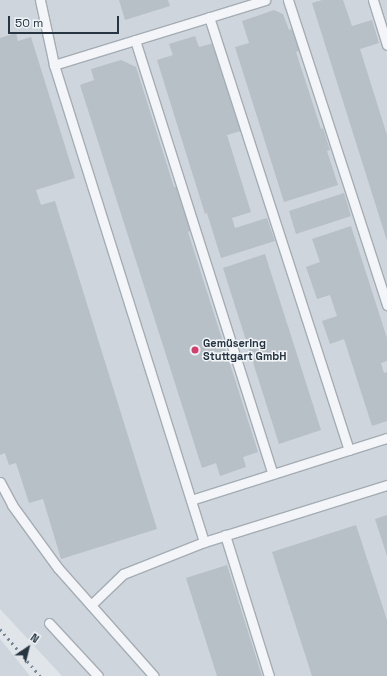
<!DOCTYPE html>
<html>
<head>
<meta charset="utf-8">
<style>
	body { margin:0 }
	#map { position:relative; width:387px; height:676px; overflow:hidden; background:#e0e5ea; font-family:"Space Grotesk",sans-serif }
	div>[style] { position:absolute }
	.built>* { inset:0; background:#ced5dc }
	.building>* { inset:0; background:#b7bfc7 }
	.roads { filter:drop-shadow(1px 0 #a5adb4) drop-shadow(-1px 0 #a5adb4) drop-shadow(0 1px #a5adb4) drop-shadow(0 -1px #a5adb4) }
	.lane>* { height:9px; margin:-4.5px; padding:0 4.5px; transform-origin:4.5px; border-radius:4.5px; background:#f3f5f8 }
	.rail>* { height:3px; margin-top:-1.5px; transform-origin:0; background:repeating-linear-gradient(90deg,#788795 0 2px,transparent 0 6px) }
	.dots>* { width:11px; height:11px; translate:-50% -50%; box-sizing:border-box; border:2px solid #f0f4f7; border-radius:50% }
	span { translate:-50% -50%; white-space:nowrap; text-align:center; line-height:1.15; -webkit-text-stroke:3px #f0f4f7; paint-order:stroke }
	.poi-label { font-size:11px; color:#273542; font-weight:700 }
	.left { translate:0 -50%; text-align:left }
	.north { position:absolute; left:8px; top:628px; width:40px; height:40px; -webkit-text-stroke:3px #f0f4f7; paint-order:stroke; rotate:35deg; font-size:11px; font-weight:700; line-height:16px; text-align:center; color:#273542 }
	.north::after { content:''; display:block; margin:auto; width:14px; height:18px; background:#273542; clip-path:polygon(50% 0,100% 100%,50% 72%,0 100%) }
	.scale { position:absolute; left:8px; top:16px; width:111px; height:18px; box-sizing:border-box; border:2px solid #273542; border-top:0; padding-left:5px; font-size:12px; line-height:14px; white-space:nowrap; color:#273542; -webkit-text-stroke:3px #f0f4f7; paint-order:stroke }
</style>
</head>
<body>
<div id="map">
	<div class="built">
		<div style="clip-path:polygon(0 0,387px 0,387px 676px,62px 676px,0 609px)"></div>
		<div style="clip-path:polygon(0 639px,18px 661px,30px 676px,0 676px)"></div>
	</div>
	<div class="building">
		<div style="clip-path:polygon(119px 0,168px 0,170px 6px,125px 20px)"></div>
		<div style="clip-path:polygon(322px 0,343px 0,352px 26px,372px 20px,379px 43px,360px 49px,387px 135px,387px 241px,312px 3px)"></div>
		<div style="clip-path:polygon(274px 10px,283px 14px,289px 30px,292px 29px,299px 51px,296px 52px,321px 129px,323px 128px,330px 150px,327px 151px,338px 185px,284px 202px,235px 47px,249px 43px,242px 21px)"></div>
		<div style="clip-path:polygon(16px 33px,18px 41px,31px 37px,75px 178px,36px 190px,41px 205px,55px 201px,157px 529px,61px 559px,43px 499px,29px 503px,16px 463px,9px 465px,5px 453px,0 455px,0 38px)"></div>
		<div style="clip-path:polygon(195px 36px,199px 47px,214px 43px,241px 131px,227px 135px,251px 212px,232px 218px,235px 228px,267px 218px,275px 241px,221px 258px,207px 213px,205px 214px,157px 60px,173px 55px,169px 44px)"></div>
		<div style="clip-path:polygon(121px 60px,136px 67px,174px 187px,178px 186px,192px 230px,188px 232px,258px 452px,243px 457px,246px 467px,220px 476px,216px 463px,202px 468px,80px 85px,94px 80px,91px 69px)"></div>
		<div style="clip-path:polygon(344px 193px,351px 216px,296px 234px,289px 211px)"></div>
		<div style="clip-path:polygon(351px 226px,387px 338px,387px 361px,381px 363px,384px 373px,387px 372px,387px 421px,372px 426px,344px 339px,330px 344px,322px 321px,337px 316px,330px 295px,317px 299px,306px 267px,320px 262px,312px 239px)"></div>
		<div style="clip-path:polygon(265px 254px,321px 430px,279px 444px,223px 268px)"></div>
		<div style="clip-path:polygon(387px 515px,387px 556px,375px 519px)"></div>
		<div style="clip-path:polygon(356px 525px,387px 620px,387px 676px,312px 676px,272px 552px)"></div>
		<div style="clip-path:polygon(227px 565px,262px 676px,217px 676px,186px 578px)"></div>
	</div>
	<div class="roads">
		<div class="lane">
			<div style="left:40px;top:0;width:66px;rotate:77.8deg"></div>
			<div style="left:54px;top:65px;width:500px;rotate:72.54deg"></div>
			<div style="left:288px;top:0;width:321px;rotate:72deg"></div>
			<div style="left:373px;top:0;width:47px;rotate:72.7deg"></div>
			<div style="left:209px;top:17px;width:455px;rotate:72.1deg"></div>
			<div style="left:135px;top:40px;width:455px;rotate:72.4deg"></div>
			<div style="left:54px;top:65px;width:221px;rotate:-17.1deg"></div>
			<div style="left:0;top:482px;width:26px;rotate:62deg"></div>
			<div style="left:12px;top:505px;width:78px;rotate:53.9deg"></div>
			<div style="left:58px;top:568px;width:144px;rotate:48.4deg"></div>
			<div style="left:191px;top:500px;width:206px;rotate:-17.6deg"></div>
			<div style="left:225px;top:535px;width:148px;rotate:72.7deg"></div>
			<div style="left:91px;top:605px;width:45px;rotate:-44.1deg"></div>
			<div style="left:123px;top:574px;width:87px;rotate:-21.6deg"></div>
			<div style="left:204px;top:542px;width:192px;rotate:-17.3deg"></div>
			<div style="left:49px;top:623px;width:72px;rotate:47.2deg"></div>
		</div>
	</div>
	<div class="rail">
		<div style="left:0;top:629px;width:62px;rotate:49.6deg"></div>
	</div>
	<div class="dots">
		<div style="left:195px;top:350px;background:#d63d6c"></div>
	</div>
	<div class="poi-label">
		<span class="left" style="left:203px;top:350px">Gemüsering<br>Stuttgart GmbH</span>
	</div>
	<div class="north">N</div>
	<div class="scale">50 m</div>
</div>
</body>
</html>
